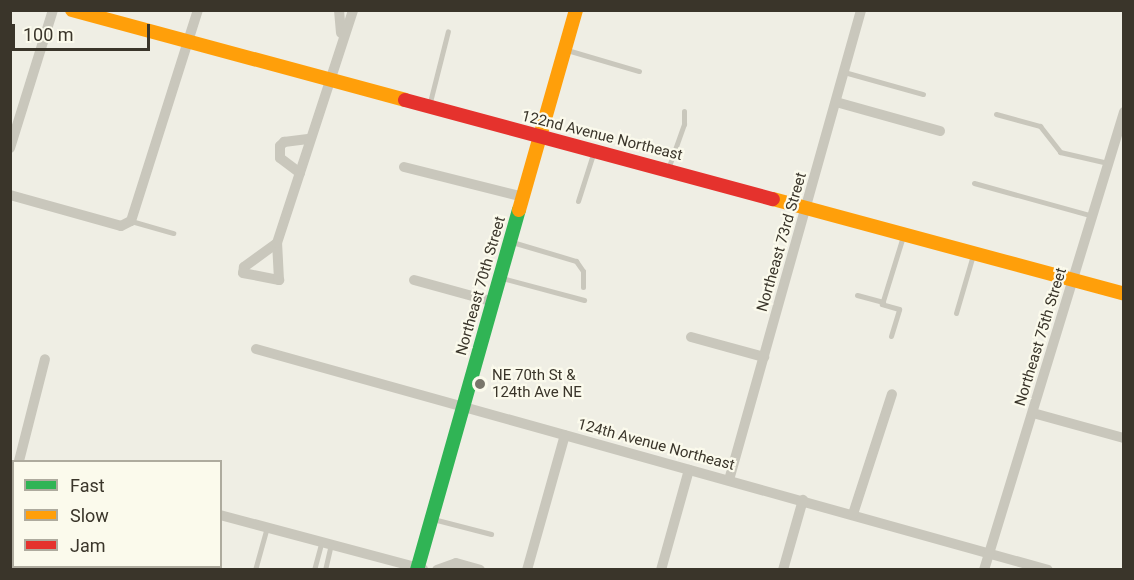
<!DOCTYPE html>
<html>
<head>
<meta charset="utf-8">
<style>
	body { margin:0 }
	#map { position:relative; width:1134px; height:580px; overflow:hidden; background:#efeee4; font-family:Roboto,sans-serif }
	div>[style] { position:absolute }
	.lane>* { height:5px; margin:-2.5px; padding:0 2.5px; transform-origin:2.5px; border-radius:2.5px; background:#c9c7bc }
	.street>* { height:10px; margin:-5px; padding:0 5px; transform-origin:5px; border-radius:5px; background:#c9c7bc }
	.fast>* { height:14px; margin:-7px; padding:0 7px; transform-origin:7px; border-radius:7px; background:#30b455 }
	.slow>* { height:14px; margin:-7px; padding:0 7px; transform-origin:7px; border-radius:7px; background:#ff9f0a }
	.jam>* { height:14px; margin:-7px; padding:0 7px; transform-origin:7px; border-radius:7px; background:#e5322d }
	.dots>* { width:16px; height:16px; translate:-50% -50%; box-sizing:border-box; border:3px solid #fbfaec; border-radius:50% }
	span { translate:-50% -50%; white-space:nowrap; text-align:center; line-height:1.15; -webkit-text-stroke:4.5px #fbfaec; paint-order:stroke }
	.street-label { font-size:15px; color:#3a352a }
	.poi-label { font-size:15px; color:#3a352a }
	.left { translate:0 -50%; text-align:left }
	.frame { position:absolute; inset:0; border:12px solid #3a352a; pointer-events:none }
	.legend { position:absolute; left:12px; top:460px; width:210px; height:108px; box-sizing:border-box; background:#fbfaec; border:2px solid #aeab9e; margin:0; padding:8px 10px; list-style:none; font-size:18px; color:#3a352a }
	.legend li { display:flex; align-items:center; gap:12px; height:30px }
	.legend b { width:30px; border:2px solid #aeab9e }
	.scale { position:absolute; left:12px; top:24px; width:138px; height:27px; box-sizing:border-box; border:3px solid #3a352a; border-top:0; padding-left:8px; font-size:18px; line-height:21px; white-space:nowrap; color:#3a352a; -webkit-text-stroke:4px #fbfaec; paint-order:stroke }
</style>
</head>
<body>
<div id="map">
	<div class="lane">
		<div style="left:567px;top:50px;width:75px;rotate:16.3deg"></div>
		<div style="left:844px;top:72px;width:82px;rotate:15.6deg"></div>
		<div style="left:429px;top:106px;width:77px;rotate:-75.8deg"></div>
		<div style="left:996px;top:114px;width:46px;rotate:15.3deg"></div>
		<div style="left:1040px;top:126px;width:33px;rotate:52deg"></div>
		<div style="left:1060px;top:152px;width:49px;rotate:12.9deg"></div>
		<div style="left:668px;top:169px;width:48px;rotate:-70.4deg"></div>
		<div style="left:684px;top:124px;width:13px;rotate:-90deg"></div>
		<div style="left:974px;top:183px;width:123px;rotate:15.5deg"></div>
		<div style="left:578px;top:201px;width:52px;rotate:-72.3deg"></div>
		<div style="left:131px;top:221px;width:44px;rotate:15.9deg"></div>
		<div style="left:512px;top:242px;width:67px;rotate:16.5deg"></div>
		<div style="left:576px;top:261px;width:12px;rotate:55deg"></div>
		<div style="left:583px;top:271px;width:16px;rotate:90deg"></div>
		<div style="left:502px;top:278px;width:85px;rotate:15deg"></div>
		<div style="left:857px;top:295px;width:27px;rotate:15deg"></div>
		<div style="left:956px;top:313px;width:60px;rotate:-73.7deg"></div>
		<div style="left:891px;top:336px;width:28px;rotate:-73deg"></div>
		<div style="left:899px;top:309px;width:18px;rotate:-164deg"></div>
		<div style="left:882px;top:304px;width:71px;rotate:-72.8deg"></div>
		<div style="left:433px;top:519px;width:60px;rotate:14.5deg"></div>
		<div style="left:255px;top:570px;width:45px;rotate:-74.4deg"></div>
		<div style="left:314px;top:570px;width:30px;rotate:-75deg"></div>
		<div style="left:325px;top:570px;width:26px;rotate:-77deg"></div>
	</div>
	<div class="street">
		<div style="left:339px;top:10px;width:23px;rotate:85deg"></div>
		<div style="left:836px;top:102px;width:108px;rotate:15.6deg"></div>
		<div style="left:10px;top:148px;width:145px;rotate:-72.7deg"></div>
		<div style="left:404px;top:167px;width:123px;rotate:14.1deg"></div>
		<div style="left:300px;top:173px;width:25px;rotate:-143deg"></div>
		<div style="left:280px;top:158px;width:12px;rotate:-90deg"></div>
		<div style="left:280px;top:146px;width:6px;rotate:-45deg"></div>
		<div style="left:284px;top:142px;width:26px;rotate:-7deg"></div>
		<div style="left:10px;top:195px;width:115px;rotate:15.6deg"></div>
		<div style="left:121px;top:226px;width:11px;rotate:-27deg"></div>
		<div style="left:131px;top:221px;width:221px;rotate:-72.4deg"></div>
		<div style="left:277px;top:243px;width:41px;rotate:144deg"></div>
		<div style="left:244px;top:267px;width:6px;rotate:99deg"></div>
		<div style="left:243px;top:273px;width:37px;rotate:11deg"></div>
		<div style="left:279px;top:280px;width:37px;rotate:-93deg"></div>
		<div style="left:277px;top:243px;width:245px;rotate:-71.9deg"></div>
		<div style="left:414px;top:280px;width:83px;rotate:15.4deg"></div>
		<div style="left:691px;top:337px;width:76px;rotate:15.3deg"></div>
		<div style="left:256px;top:349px;width:822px;rotate:15.59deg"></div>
		<div style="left:1033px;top:413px;width:94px;rotate:15.4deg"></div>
		<div style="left:19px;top:461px;width:105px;rotate:-75.7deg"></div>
		<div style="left:729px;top:480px;width:488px;rotate:-74.3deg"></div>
		<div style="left:853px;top:514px;width:126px;rotate:-72deg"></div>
		<div style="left:220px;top:515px;width:210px;rotate:14.9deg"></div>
		<div style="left:437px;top:570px;width:20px;rotate:-20deg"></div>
		<div style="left:456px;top:563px;width:25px;rotate:16deg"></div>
		<div style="left:527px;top:570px;width:140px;rotate:-74.3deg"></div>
		<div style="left:661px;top:570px;width:104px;rotate:-74.4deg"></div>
		<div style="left:783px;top:570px;width:73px;rotate:-74.1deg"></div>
		<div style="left:984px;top:570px;width:479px;rotate:-73deg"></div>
	</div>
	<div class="fast">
		<div style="left:417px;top:570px;width:374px;rotate:-74.2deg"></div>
	</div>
	<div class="slow">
		<div style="left:72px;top:10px;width:345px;rotate:15.1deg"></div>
		<div style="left:773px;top:199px;width:364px;rotate:15.1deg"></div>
		<div style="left:519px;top:210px;width:208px;rotate:-74.1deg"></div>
	</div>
	<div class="jam">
		<div style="left:405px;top:100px;width:381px;rotate:15.1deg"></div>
	</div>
	<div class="dots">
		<div style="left:480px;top:384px;background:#79766b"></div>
	</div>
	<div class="street-label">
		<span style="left:602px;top:136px;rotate:14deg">122nd Avenue Northeast</span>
		<span style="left:782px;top:242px;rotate:-74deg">Northeast 73rd Street</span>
		<span style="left:481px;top:286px;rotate:-74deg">Northeast 70th Street</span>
		<span style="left:1041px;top:337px;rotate:-73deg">Northeast 75th Street</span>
		<span style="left:656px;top:445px;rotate:15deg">124th Avenue Northeast</span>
	</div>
	<div class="poi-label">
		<span class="left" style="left:492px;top:384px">NE 70th St &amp;<br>124th Ave NE</span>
	</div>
	<div class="frame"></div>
	<ul class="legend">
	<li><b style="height:8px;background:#30b455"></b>Fast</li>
	<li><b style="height:8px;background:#ff9f0a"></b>Slow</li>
	<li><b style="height:8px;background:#e5322d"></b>Jam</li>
	</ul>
	<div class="scale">100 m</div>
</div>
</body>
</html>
